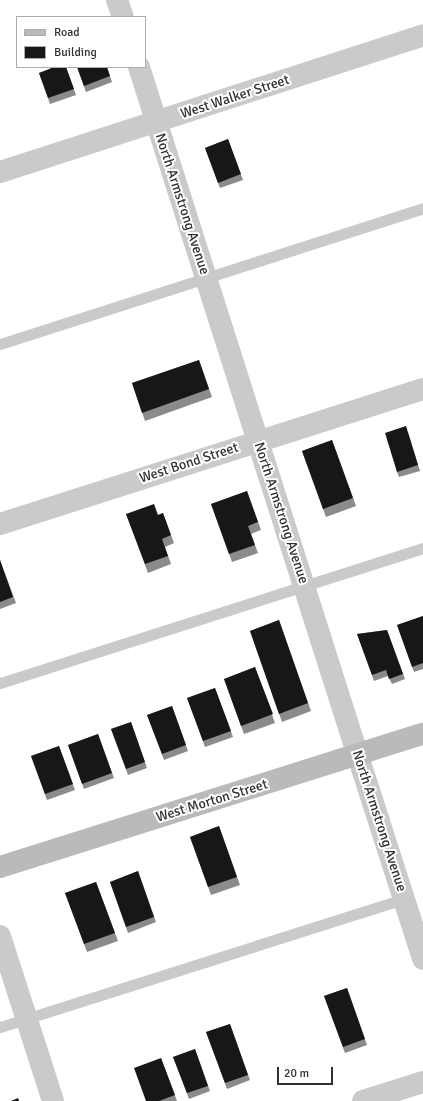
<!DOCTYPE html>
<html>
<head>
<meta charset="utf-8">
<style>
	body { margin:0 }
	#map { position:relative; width:423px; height:1101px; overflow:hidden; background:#fff; font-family:Signika,sans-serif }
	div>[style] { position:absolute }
	.service>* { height:11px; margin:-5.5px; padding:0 5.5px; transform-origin:5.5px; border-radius:5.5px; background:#cacaca }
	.minor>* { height:22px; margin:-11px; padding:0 11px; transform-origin:11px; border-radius:11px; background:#cacaca }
	.tertiary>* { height:22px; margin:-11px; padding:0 11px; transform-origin:11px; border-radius:11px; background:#cacaca }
	.secondary>* { height:22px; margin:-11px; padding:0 11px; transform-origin:11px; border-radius:11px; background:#bababa }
	.wall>* { inset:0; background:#8b8b8b }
	.building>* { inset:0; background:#171717 }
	span { translate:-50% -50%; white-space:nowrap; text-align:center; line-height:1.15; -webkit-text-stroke:4px #fff; paint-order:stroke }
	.street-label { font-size:14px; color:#303030 }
	.legend { position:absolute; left:16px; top:16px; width:130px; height:52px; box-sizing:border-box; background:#fff; border:1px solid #acacac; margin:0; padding:5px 7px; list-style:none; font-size:12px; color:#303030 }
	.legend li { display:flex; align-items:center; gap:8px; height:20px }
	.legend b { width:20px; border:1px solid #acacac }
	.scale { position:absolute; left:277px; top:1067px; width:56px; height:18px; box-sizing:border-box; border:2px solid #303030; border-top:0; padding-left:5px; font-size:12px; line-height:14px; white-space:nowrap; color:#303030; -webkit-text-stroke:3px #fff; paint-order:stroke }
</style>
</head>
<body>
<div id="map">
	<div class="service">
		<div style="left:0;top:344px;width:444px;rotate:-17.8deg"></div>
		<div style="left:0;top:683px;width:444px;rotate:-17.7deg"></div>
		<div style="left:0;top:1027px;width:424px;rotate:-17.6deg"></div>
	</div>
	<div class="minor">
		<div style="left:117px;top:0;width:18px;rotate:71deg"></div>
		<div style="left:139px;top:67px;width:723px;rotate:72.37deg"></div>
		<div style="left:0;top:172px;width:445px;rotate:-17.9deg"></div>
		<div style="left:0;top:524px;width:444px;rotate:-17.7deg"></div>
		<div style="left:0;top:936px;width:173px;rotate:72.2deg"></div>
		<div style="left:363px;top:1101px;width:63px;rotate:-17.6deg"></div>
	</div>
	<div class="tertiary">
		<div style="left:358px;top:756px;width:213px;rotate:72.2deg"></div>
	</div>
	<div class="secondary">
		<div style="left:0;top:867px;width:443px;rotate:-17.5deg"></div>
	</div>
	<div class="wall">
		<div style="clip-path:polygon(66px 67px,76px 95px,50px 104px,39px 73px)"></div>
		<div style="clip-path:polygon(77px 67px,107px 67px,112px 82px,86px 92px)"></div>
		<div style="clip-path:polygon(228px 139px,243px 180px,220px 188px,205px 148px)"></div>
		<div style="clip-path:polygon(199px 360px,212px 397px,145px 421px,132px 383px)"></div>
		<div style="clip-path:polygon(408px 432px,420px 471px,399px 477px,397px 472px)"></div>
		<div style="clip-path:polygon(332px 440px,356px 506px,326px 517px,302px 451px)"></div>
		<div style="clip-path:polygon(247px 491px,261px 530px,251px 534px,258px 553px,232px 562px,211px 504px)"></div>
		<div style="clip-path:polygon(163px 513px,174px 543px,165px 547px,171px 564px,148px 573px,126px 514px,158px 515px)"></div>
		<div style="clip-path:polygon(0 560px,16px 603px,0 609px)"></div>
		<div style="clip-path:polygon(423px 616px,423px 669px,414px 672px,397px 625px)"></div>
		<div style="clip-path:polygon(279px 620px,311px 711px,282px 722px,250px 631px)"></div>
		<div style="clip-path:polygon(387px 630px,405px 679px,392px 684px,388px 676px,374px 681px,357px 634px)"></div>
		<div style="clip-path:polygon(255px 667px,275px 723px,244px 734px,224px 679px)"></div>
		<div style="clip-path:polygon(215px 688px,233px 737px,205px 747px,187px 698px)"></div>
		<div style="clip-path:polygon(172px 706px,188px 751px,164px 760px,147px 715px)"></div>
		<div style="clip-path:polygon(131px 722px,147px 768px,128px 775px,111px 729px)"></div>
		<div style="clip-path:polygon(98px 734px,114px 778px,84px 789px,68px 745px)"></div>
		<div style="clip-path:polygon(59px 746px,75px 790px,47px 800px,31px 756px)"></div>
		<div style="clip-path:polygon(219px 826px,240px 885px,211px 895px,190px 837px)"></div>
		<div style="clip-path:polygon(138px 871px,156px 922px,128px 933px,110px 882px)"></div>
		<div style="clip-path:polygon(96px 882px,118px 941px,87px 952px,65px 893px)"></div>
		<div style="clip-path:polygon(347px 988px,367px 1045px,345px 1053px,324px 996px)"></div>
		<div style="clip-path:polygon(230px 1024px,250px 1080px,227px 1089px,206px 1032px)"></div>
		<div style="clip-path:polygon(195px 1049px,210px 1091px,189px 1099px,173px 1057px)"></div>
		<div style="clip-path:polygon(161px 1058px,177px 1101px,146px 1101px)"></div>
	</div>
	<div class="building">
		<div style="clip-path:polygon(54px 67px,66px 67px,74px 89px,48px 98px,39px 73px)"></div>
		<div style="clip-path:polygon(77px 67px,107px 67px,110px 76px,84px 86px)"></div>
		<div style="clip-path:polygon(228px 139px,241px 174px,218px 183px,205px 148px)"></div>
		<div style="clip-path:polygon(199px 360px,209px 389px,142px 413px,132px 383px)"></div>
		<div style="clip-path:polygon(406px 426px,418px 465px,397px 472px,385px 433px)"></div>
		<div style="clip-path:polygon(332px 440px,353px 498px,323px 509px,302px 451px)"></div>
		<div style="clip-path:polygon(247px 491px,258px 522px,248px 526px,255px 545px,229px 554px,211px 504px)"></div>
		<div style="clip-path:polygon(154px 504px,158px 515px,163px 513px,171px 535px,162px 539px,168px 556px,145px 564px,126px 514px)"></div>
		<div style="clip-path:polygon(0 560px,13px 597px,0 602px)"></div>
		<div style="clip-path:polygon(423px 616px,423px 663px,412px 667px,397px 625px)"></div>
		<div style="clip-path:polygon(279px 620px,308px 703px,279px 714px,250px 631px)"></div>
		<div style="clip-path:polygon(387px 630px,403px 674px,389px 679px,386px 670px,372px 675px,357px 634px)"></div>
		<div style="clip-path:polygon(255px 667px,273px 714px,241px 726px,224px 679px)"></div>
		<div style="clip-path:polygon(215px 688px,231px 731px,203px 741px,187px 698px)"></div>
		<div style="clip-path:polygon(172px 706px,186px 745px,162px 754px,147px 715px)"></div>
		<div style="clip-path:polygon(131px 722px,145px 762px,126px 769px,111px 729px)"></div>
		<div style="clip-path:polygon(98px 734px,112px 773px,82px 784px,68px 745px)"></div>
		<div style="clip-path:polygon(59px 746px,73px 784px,45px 794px,31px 756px)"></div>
		<div style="clip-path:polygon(219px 826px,237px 877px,208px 887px,190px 837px)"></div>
		<div style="clip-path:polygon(138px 871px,154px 917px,126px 927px,110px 882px)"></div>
		<div style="clip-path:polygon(96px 882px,115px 933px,84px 944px,65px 893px)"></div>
		<div style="clip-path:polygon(347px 988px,365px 1039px,343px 1047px,324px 996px)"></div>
		<div style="clip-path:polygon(230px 1024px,248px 1075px,225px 1083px,206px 1032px)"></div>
		<div style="clip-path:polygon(195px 1049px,208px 1086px,187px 1093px,173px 1057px)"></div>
		<div style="clip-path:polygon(161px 1058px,175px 1095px,159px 1101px,146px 1101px,134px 1068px)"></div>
		<div style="clip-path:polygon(18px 1098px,19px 1101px,11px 1101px)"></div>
	</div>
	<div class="street-label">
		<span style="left:235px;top:97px;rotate:-18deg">West Walker Street</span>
		<span style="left:182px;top:204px;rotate:72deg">North Armstrong Avenue</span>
		<span style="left:189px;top:463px;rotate:-18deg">West Bond Street</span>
		<span style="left:281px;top:513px;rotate:72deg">North Armstrong Avenue</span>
		<span style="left:212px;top:801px;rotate:-17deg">West Morton Street</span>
		<span style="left:379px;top:821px;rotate:72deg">North Armstrong Avenue</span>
	</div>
	<ul class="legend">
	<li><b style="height:5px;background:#bababa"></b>Road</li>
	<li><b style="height:11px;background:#171717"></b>Building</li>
	</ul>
	<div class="scale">20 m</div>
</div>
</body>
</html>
